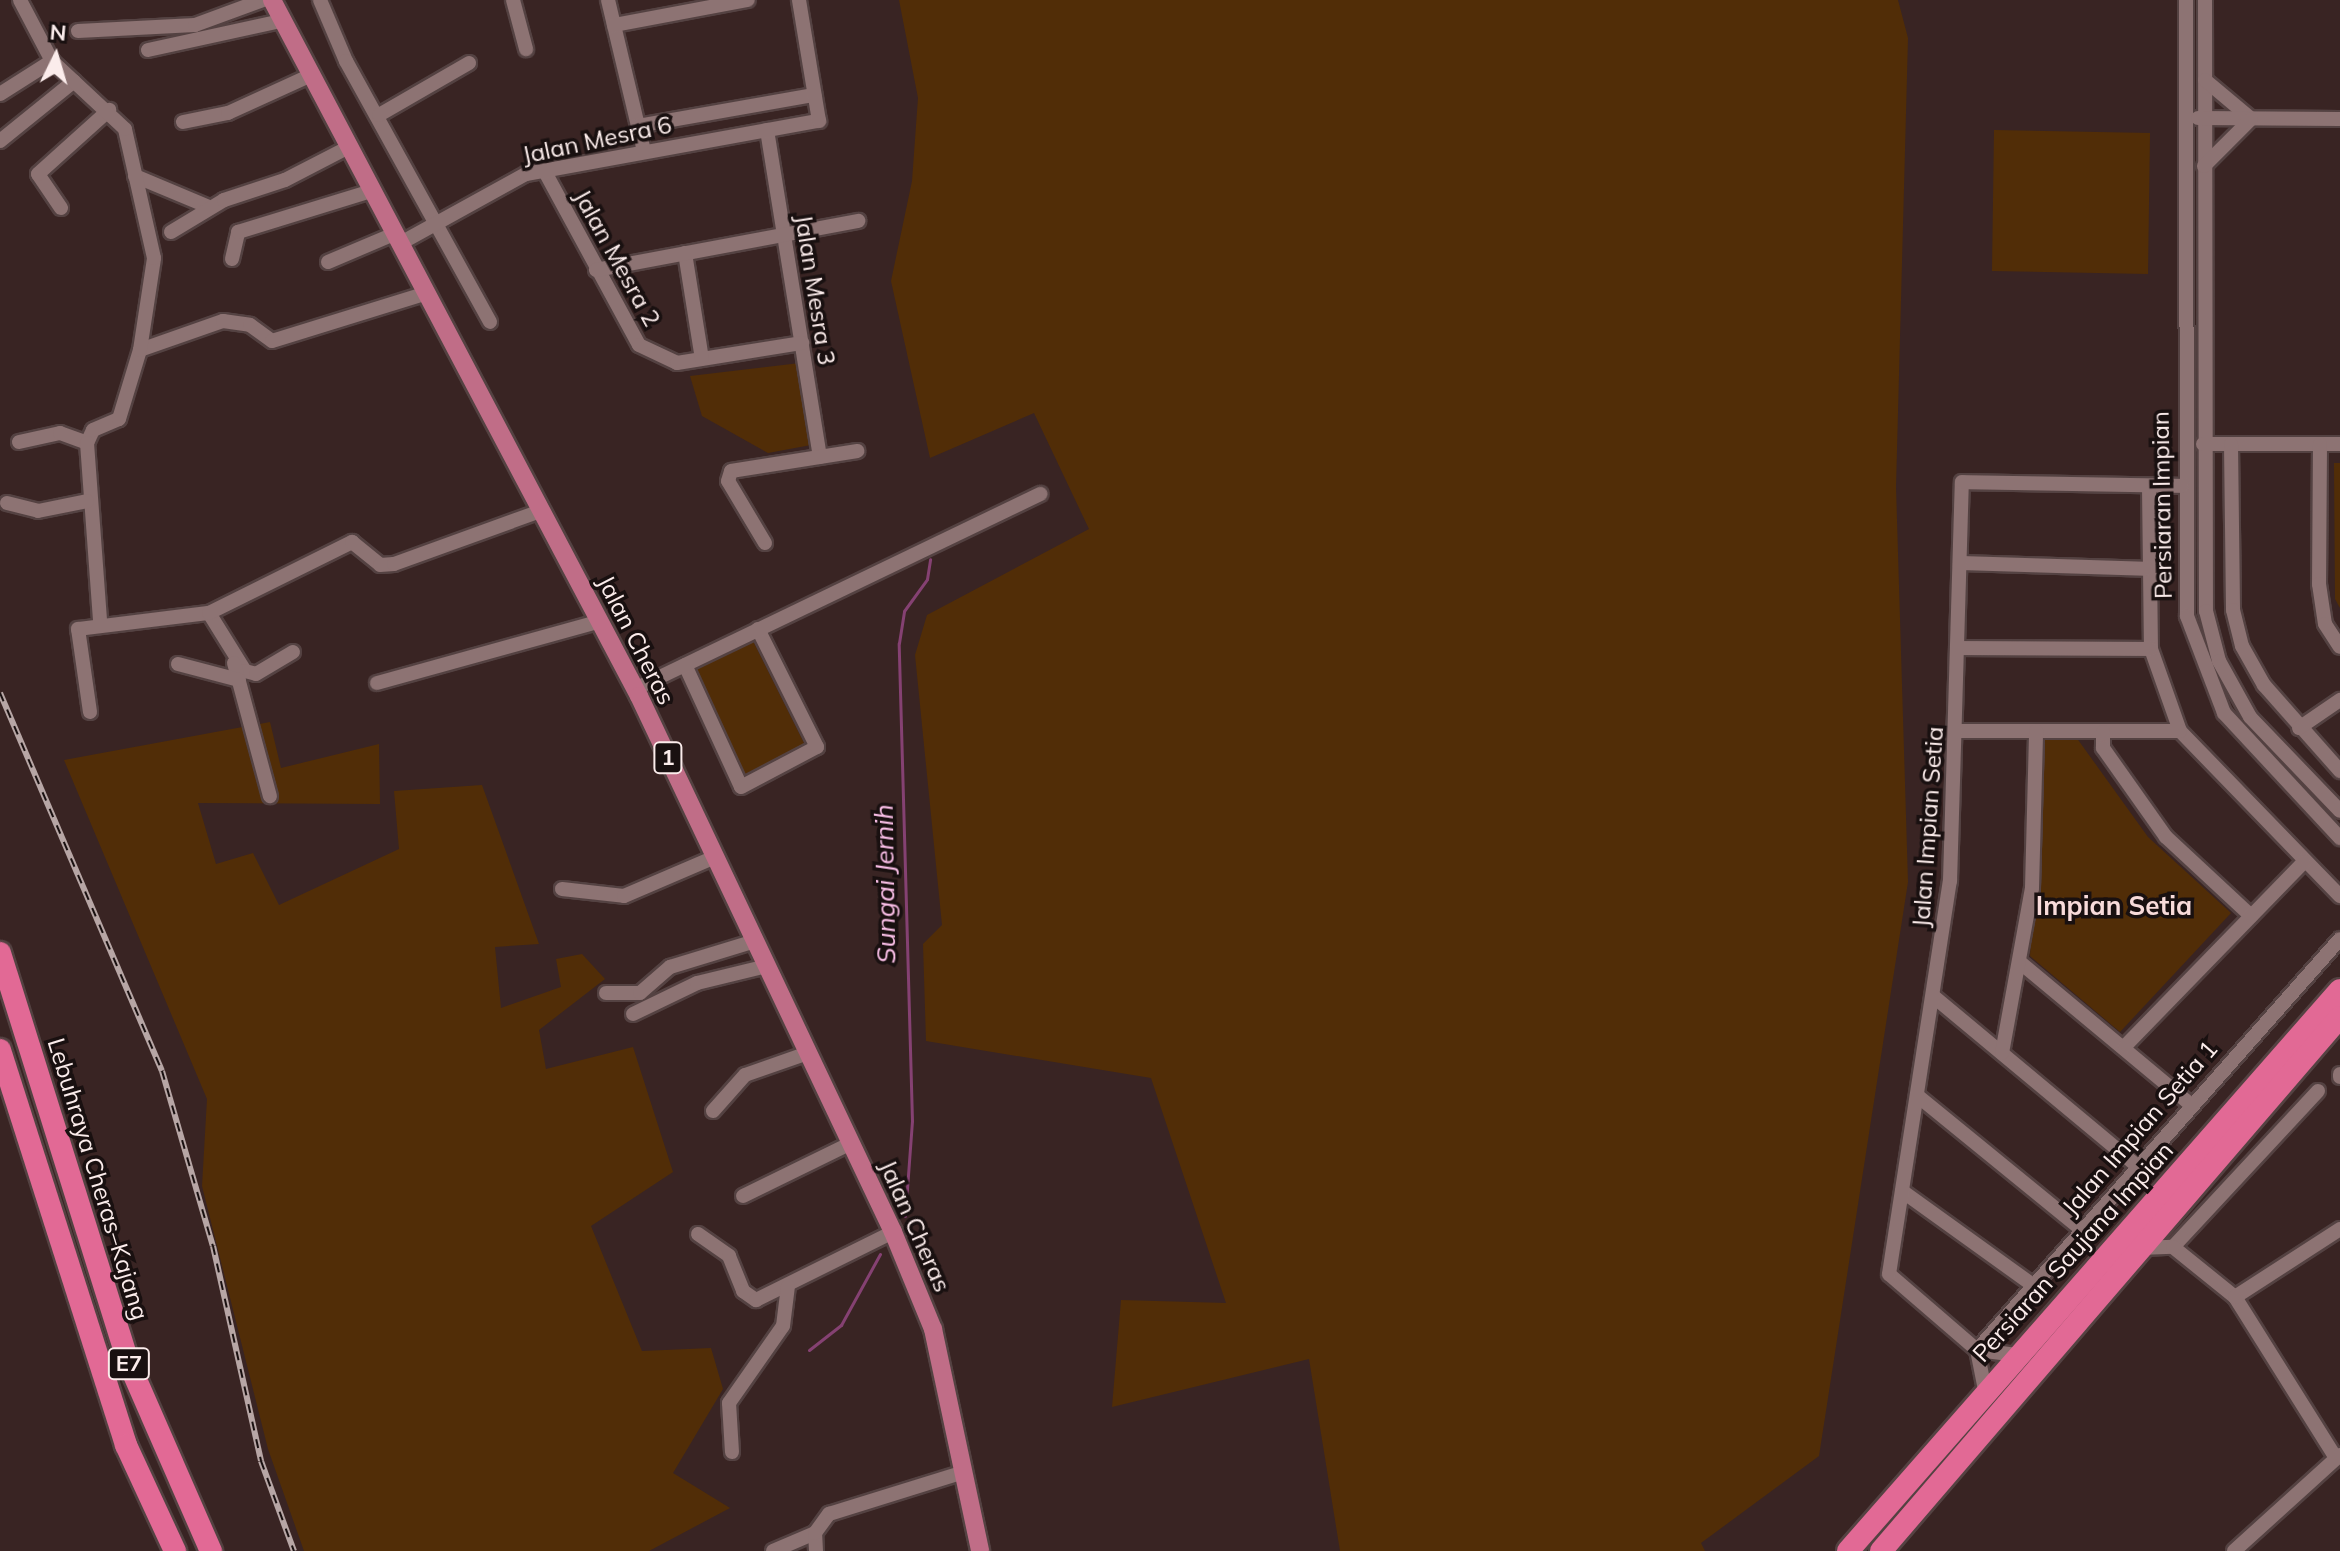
<!DOCTYPE html>
<html>
<head>
<meta charset="utf-8">
<style>
	body { margin:0 }
	#map { position:relative; width:2340px; height:1551px; overflow:hidden; background:#392423; font-family:Mulish,sans-serif }
	div>[style] { position:absolute }
	.green>* { inset:0; background:#512d07 }
	.stream>* { height:3px; margin:-1.5px; padding:0 1.5px; transform-origin:1.5px; border-radius:1.5px; background:#854172 }
	.roads { filter:drop-shadow(2px 0 #544242) drop-shadow(-2px 0 #544242) drop-shadow(0 2px #544242) drop-shadow(0 -2px #544242) }
	.minor>* { height:14px; margin:-7px; padding:0 7px; transform-origin:7px; border-radius:7px; background:#8d7373 }
	.major>* { height:18px; margin:-9px; padding:0 9px; transform-origin:9px; border-radius:9px; background:#c06d87 }
	.highway>* { height:22px; margin:-11px; padding:0 11px; transform-origin:11px; border-radius:11px; background:#e26995 }
	.rail>* { height:6px; margin-top:-3px; transform-origin:0; background:repeating-linear-gradient(90deg,#191010 0 9px,#b7a6a5 0 18px); box-sizing:border-box; border-block:2px solid #b7a6a5 }
	span { translate:-50% -50%; white-space:nowrap; text-align:center; line-height:1.15; -webkit-text-stroke:7px #191010; paint-order:stroke }
	.shield-label span { padding:2px 6px; background:#191010; border:2px solid; border-radius:6px; -webkit-text-stroke-width:0 }
	.shield-label { font-size:22px; color:#fbeceb; font-weight:700 }
	.street-label { font-size:24px; color:#fbeceb }
	.water-label { font-size:26px; color:#fdc1ea; font-style:italic }
	.neighbourhood-label { font-size:26px; color:#f8dbda; font-weight:700 }
	.north { position:absolute; left:16px; top:16px; width:80px; height:80px; -webkit-text-stroke:6px #191010; paint-order:stroke; rotate:5deg; font-size:22px; font-weight:700; line-height:32px; text-align:center; color:#fbeceb }
	.north::after { content:''; display:block; margin:auto; width:28px; height:36px; background:#fbeceb; clip-path:polygon(50% 0,100% 100%,50% 72%,0 100%) }
</style>
</head>
<body>
<div id="map">
	<div class="green">
		<div style="clip-path:polygon(899px 0,1898px 0,1908px 38px,1896px 487px,1908px 882px,1819px 1456px,1701px 1543px,1705px 1551px,1340px 1551px,1309px 1359px,1112px 1407px,1121px 1300px,1226px 1303px,1151px 1078px,926px 1041px,923px 944px,942px 925px,915px 655px,927px 615px,1089px 529px,1034px 413px,930px 458px,891px 281px,912px 181px,918px 98px)"></div>
		<div style="clip-path:polygon(1994px 130px,2150px 133px,2148px 274px,1992px 271px)"></div>
		<div style="clip-path:polygon(800px 363px,811px 445px,768px 453px,702px 416px,690px 376px)"></div>
		<div style="clip-path:polygon(2334px 463px,2340px 463px,2340px 608px,2335px 599px)"></div>
		<div style="clip-path:polygon(751px 637px,805px 745px,743px 775px,689px 668px)"></div>
		<div style="clip-path:polygon(270px 722px,281px 768px,379px 744px,380px 804px,198px 803px,216px 864px,253px 853px,279px 905px,399px 849px,394px 791px,482px 785px,539px 944px,495px 947px,501px 1008px,561px 987px,556px 959px,582px 954px,605px 979px,539px 1030px,546px 1069px,633px 1047px,673px 1172px,591px 1226px,642px 1351px,711px 1348px,723px 1389px,673px 1473px,730px 1508px,649px 1551px,304px 1551px,268px 1449px,202px 1186px,207px 1099px,64px 760px)"></div>
		<div style="clip-path:polygon(2076px 737px,2148px 837px,2231px 913px,2120px 1032px,2030px 956px,2043px 739px)"></div>
	</div>
	<div class="stream">
		<div style="left:905px;top:1216px;width:95px;rotate:-85.8deg"></div>
		<div style="left:912px;top:1121px;width:478px;rotate:-91.6deg"></div>
		<div style="left:899px;top:643px;width:32px;rotate:-81deg"></div>
		<div style="left:904px;top:611px;width:39px;rotate:-54deg"></div>
		<div style="left:927px;top:579px;width:20px;rotate:-81deg"></div>
		<div style="left:809px;top:1350px;width:41px;rotate:-38deg"></div>
		<div style="left:841px;top:1325px;width:81px;rotate:-61.2deg"></div>
	</div>
	<div class="roads">
		<div class="minor">
			<div style="left:320px;top:0;width:66px;rotate:66.9deg"></div>
			<div style="left:346px;top:61px;width:298px;rotate:61.1deg"></div>
			<div style="left:513px;top:0;width:51px;rotate:75.1deg"></div>
			<div style="left:608px;top:0;width:155px;rotate:76.6deg"></div>
			<div style="left:2186px;top:0;width:616px;rotate:89.91deg"></div>
			<div style="left:2187px;top:616px;width:104px;rotate:69.1deg"></div>
			<div style="left:2224px;top:713px;width:171px;rotate:47.1deg"></div>
			<div style="left:2205px;top:0;width:611px;rotate:89.91deg"></div>
			<div style="left:2206px;top:611px;width:52px;rotate:75.4deg"></div>
			<div style="left:2219px;top:661px;width:64px;rotate:61deg"></div>
			<div style="left:2250px;top:717px;width:130px;rotate:46.2deg"></div>
			<div style="left:614px;top:25px;width:136px;rotate:-10.6deg"></div>
			<div style="left:78px;top:31px;width:117px;rotate:-2.9deg"></div>
			<div style="left:195px;top:25px;width:72px;rotate:-20.2deg"></div>
			<div style="left:148px;top:50px;width:136px;rotate:-12.3deg"></div>
			<div style="left:2205px;top:80px;width:57px;rotate:40.1deg"></div>
			<div style="left:0;top:94px;width:62px;rotate:-32.4deg"></div>
			<div style="left:379px;top:115px;width:104px;rotate:-30deg"></div>
			<div style="left:2198px;top:118px;width:142px;rotate:0.4deg"></div>
			<div style="left:183px;top:122px;width:46px;rotate:-11.3deg"></div>
			<div style="left:228px;top:113px;width:87px;rotate:-24.5deg"></div>
			<div style="left:638px;top:126px;width:179px;rotate:-10deg"></div>
			<div style="left:767px;top:130px;width:331px;rotate:80.8deg"></div>
			<div style="left:0;top:141px;width:95px;rotate:-39deg"></div>
			<div style="left:2204px;top:166px;width:66px;rotate:-45deg"></div>
			<div style="left:544px;top:170px;width:199px;rotate:61.5deg"></div>
			<div style="left:639px;top:345px;width:42px;rotate:25.3deg"></div>
			<div style="left:677px;top:363px;width:127px;rotate:-9.1deg"></div>
			<div style="left:135px;top:176px;width:80px;rotate:22.7deg"></div>
			<div style="left:61px;top:208px;width:41px;rotate:-124.1deg"></div>
			<div style="left:38px;top:174px;width:96px;rotate:-42deg"></div>
			<div style="left:171px;top:232px;width:62px;rotate:-31.1deg"></div>
			<div style="left:224px;top:200px;width:64px;rotate:-18.2deg"></div>
			<div style="left:285px;top:180px;width:70px;rotate:-27.3deg"></div>
			<div style="left:399px;top:244px;width:145px;rotate:-28.9deg"></div>
			<div style="left:526px;top:174px;width:298px;rotate:-10.3deg"></div>
			<div style="left:819px;top:121px;width:123px;rotate:-99.4deg"></div>
			<div style="left:685px;top:253px;width:107px;rotate:80.9deg"></div>
			<div style="left:232px;top:259px;width:28px;rotate:-77deg"></div>
			<div style="left:238px;top:232px;width:139px;rotate:-17.1deg"></div>
			<div style="left:328px;top:262px;width:72px;rotate:-23deg"></div>
			<div style="left:596px;top:270px;width:267px;rotate:-10.6deg"></div>
			<div style="left:140px;top:350px;width:88px;rotate:-19.3deg"></div>
			<div style="left:223px;top:321px;width:27px;rotate:8deg"></div>
			<div style="left:250px;top:325px;width:27px;rotate:36deg"></div>
			<div style="left:272px;top:341px;width:159px;rotate:-17.2deg"></div>
			<div style="left:19px;top:442px;width:42px;rotate:-12.4deg"></div>
			<div style="left:60px;top:433px;width:29px;rotate:20deg"></div>
			<div style="left:87px;top:443px;width:14px;rotate:-65deg"></div>
			<div style="left:93px;top:430px;width:28px;rotate:-23deg"></div>
			<div style="left:119px;top:419px;width:72px;rotate:-73.1deg"></div>
			<div style="left:140px;top:350px;width:93px;rotate:-81.3deg"></div>
			<div style="left:154px;top:258px;width:132px;rotate:-102.7deg"></div>
			<div style="left:125px;top:129px;width:100px;rotate:-137deg"></div>
			<div style="left:52px;top:61px;width:69px;rotate:-117.7deg"></div>
			<div style="left:87px;top:443px;width:178px;rotate:85.8deg"></div>
			<div style="left:2203px;top:444px;width:137px"></div>
			<div style="left:2231px;top:444px;width:166px;rotate:89.3deg"></div>
			<div style="left:2233px;top:610px;width:37px;rotate:76deg"></div>
			<div style="left:2242px;top:646px;width:45px;rotate:60.6deg"></div>
			<div style="left:2264px;top:685px;width:115px;rotate:48.5deg"></div>
			<div style="left:2320px;top:444px;width:140px;rotate:90.4deg"></div>
			<div style="left:2319px;top:584px;width:40px;rotate:81.5deg"></div>
			<div style="left:2325px;top:624px;width:27px;rotate:57deg"></div>
			<div style="left:2149px;top:487px;width:162px;rotate:89.3deg"></div>
			<div style="left:2151px;top:649px;width:87px;rotate:70.5deg"></div>
			<div style="left:2180px;top:731px;width:230px;rotate:45.9deg"></div>
			<div style="left:7px;top:503px;width:32px;rotate:14deg"></div>
			<div style="left:38px;top:511px;width:50px;rotate:-11.5deg"></div>
			<div style="left:765px;top:543px;width:72px;rotate:-120.8deg"></div>
			<div style="left:728px;top:481px;width:10px;rotate:-73deg"></div>
			<div style="left:731px;top:471px;width:128px;rotate:-9deg"></div>
			<div style="left:1960px;top:563px;width:186px;rotate:1.8deg"></div>
			<div style="left:209px;top:613px;width:68px;rotate:58.2deg"></div>
			<div style="left:245px;top:671px;width:11px;rotate:15deg"></div>
			<div style="left:256px;top:674px;width:43px;rotate:-30.7deg"></div>
			<div style="left:1959px;top:648px;width:192px;rotate:0.3deg"></div>
			<div style="left:234px;top:663px;width:138px;rotate:74.9deg"></div>
			<div style="left:178px;top:664px;width:63px;rotate:14.7deg"></div>
			<div style="left:685px;top:665px;width:134px;rotate:65.3deg"></div>
			<div style="left:741px;top:787px;width:86px;rotate:-27.8deg"></div>
			<div style="left:817px;top:747px;width:132px;rotate:-116.6deg"></div>
			<div style="left:377px;top:683px;width:231px;rotate:-15.5deg"></div>
			<div style="left:635px;top:689px;width:450px;rotate:-25.7deg"></div>
			<div style="left:90px;top:712px;width:84px;rotate:-98.2deg"></div>
			<div style="left:78px;top:629px;width:132px;rotate:-7deg"></div>
			<div style="left:209px;top:613px;width:160px;rotate:-26.4deg"></div>
			<div style="left:352px;top:542px;width:36px;rotate:39deg"></div>
			<div style="left:380px;top:565px;width:14px;rotate:-4deg"></div>
			<div style="left:394px;top:564px;width:158px;rotate:-19.9deg"></div>
			<div style="left:2299px;top:728px;width:50px;rotate:-34.3deg"></div>
			<div style="left:1958px;top:731px;width:222px"></div>
			<div style="left:2103px;top:732px;width:16px;rotate:90deg"></div>
			<div style="left:2103px;top:748px;width:109px;rotate:54.7deg"></div>
			<div style="left:2166px;top:837px;width:116px;rotate:42.9deg"></div>
			<div style="left:562px;top:889px;width:62px;rotate:6.4deg"></div>
			<div style="left:624px;top:896px;width:99px;rotate:-23.2deg"></div>
			<div style="left:2022px;top:964px;width:217px;rotate:39.8deg"></div>
			<div style="left:606px;top:993px;width:34px"></div>
			<div style="left:640px;top:993px;width:40px;rotate:-41deg"></div>
			<div style="left:670px;top:967px;width:89px;rotate:-17deg"></div>
			<div style="left:1933px;top:996px;width:264px;rotate:39.8deg"></div>
			<div style="left:633px;top:1014px;width:71px;rotate:-25.8deg"></div>
			<div style="left:697px;top:983px;width:72px;rotate:-13.7deg"></div>
			<div style="left:2125px;top:1046px;width:257px;rotate:-45.8deg"></div>
			<div style="left:2002px;top:1053px;width:168px;rotate:-79.7deg"></div>
			<div style="left:2032px;top:888px;width:157px;rotate:-88.5deg"></div>
			<div style="left:2340px;top:1074px;width:3px;rotate:90deg"></div>
			<div style="left:1919px;top:1097px;width:209px;rotate:39.2deg"></div>
			<div style="left:713px;top:1111px;width:48px;rotate:-48.4deg"></div>
			<div style="left:745px;top:1075px;width:67px;rotate:-19.2deg"></div>
			<div style="left:1902px;top:1191px;width:161px;rotate:35.7deg"></div>
			<div style="left:743px;top:1196px;width:120px;rotate:-26.1deg"></div>
			<div style="left:698px;top:1234px;width:38px;rotate:35deg"></div>
			<div style="left:729px;top:1256px;width:38px;rotate:68deg"></div>
			<div style="left:743px;top:1291px;width:16px;rotate:35deg"></div>
			<div style="left:756px;top:1300px;width:153px;rotate:-26.4deg"></div>
			<div style="left:2173px;top:1247px;width:213px;rotate:-47.1deg"></div>
			<div style="left:2139px;top:1248px;width:34px;rotate:-2deg"></div>
			<div style="left:2173px;top:1247px;width:80px;rotate:38.9deg"></div>
			<div style="left:2235px;top:1297px;width:190px;rotate:57.9deg"></div>
			<div style="left:2235px;top:1297px;width:125px;rotate:-32.9deg"></div>
			<div style="left:1977px;top:1350px;width:548px;rotate:-48.55deg"></div>
			<div style="left:1977px;top:1350px;width:41px;rotate:78.7deg"></div>
			<div style="left:2017px;top:1355px;width:40px;rotate:-172.9deg"></div>
			<div style="left:1977px;top:1350px;width:116px;rotate:-139.2deg"></div>
			<div style="left:1889px;top:1274px;width:398px;rotate:-81.2deg"></div>
			<div style="left:1950px;top:881px;width:399px;rotate:-88.3deg"></div>
			<div style="left:1962px;top:482px;width:220px;rotate:1deg"></div>
			<div style="left:732px;top:1452px;width:49px;rotate:-93.5deg"></div>
			<div style="left:729px;top:1403px;width:94px;rotate:-55deg"></div>
			<div style="left:783px;top:1326px;width:40px;rotate:-82.9deg"></div>
			<div style="left:773px;top:1551px;width:46px;rotate:-23.2deg"></div>
			<div style="left:816px;top:1551px;width:18px;rotate:-93deg"></div>
			<div style="left:815px;top:1533px;width:24px;rotate:-54deg"></div>
			<div style="left:829px;top:1514px;width:141px;rotate:-17.3deg"></div>
			<div style="left:2234px;top:1551px;width:143px;rotate:-42.2deg"></div>
		</div>
		<div class="major">
			<div style="left:272px;top:0;width:787px;rotate:62.2deg"></div>
			<div style="left:639px;top:696px;width:593px;rotate:64.64deg"></div>
			<div style="left:893px;top:1232px;width:105px;rotate:67.6deg"></div>
			<div style="left:933px;top:1329px;width:227px;rotate:78deg"></div>
		</div>
		<div class="highway">
			<div style="left:0;top:953px;width:425px;rotate:72.6deg"></div>
			<div style="left:127px;top:1359px;width:210px;rotate:66.4deg"></div>
			<div style="left:0;top:1050px;width:415px;rotate:72.3deg"></div>
			<div style="left:126px;top:1445px;width:117px;rotate:65.2deg"></div>
			<div style="left:1848px;top:1551px;width:746px;rotate:-48.75deg"></div>
			<div style="left:1881px;top:1551px;width:704px;rotate:-49.32deg"></div>
		</div>
	</div>
	<div class="rail">
		<div style="left:0;top:693px;width:411px;rotate:66.8deg"></div>
		<div style="left:162px;top:1071px;width:182px;rotate:73.8deg"></div>
		<div style="left:213px;top:1246px;width:220px;rotate:77.4deg"></div>
		<div style="left:261px;top:1461px;width:96px;rotate:69.9deg"></div>
	</div>
	<div class="shield-label">
		<span style="left:668px;top:758px">1</span>
		<span style="left:129px;top:1364px">E7</span>
	</div>
	<div class="street-label">
		<span style="left:597px;top:140px;rotate:-12deg">Jalan Mesra 6</span>
		<span style="left:617px;top:258px;rotate:61deg">Jalan Mesra 2</span>
		<span style="left:815px;top:290px;rotate:81deg">Jalan Mesra 3</span>
		<span style="left:2162px;top:505px;rotate:-91deg">Persiaran Impian</span>
		<span style="left:636px;top:640px;rotate:63deg">Jalan Cheras</span>
		<span style="left:1928px;top:827px;rotate:-86deg">Jalan Impian Setia</span>
		<span style="left:2140px;top:1128px;rotate:-49deg">Jalan Impian Setia 1</span>
		<span style="left:98px;top:1179px;rotate:73deg">Lebuhraya Cheras–Kajang</span>
		<span style="left:915px;top:1226px;rotate:66deg">Jalan Cheras</span>
		<span style="left:2073px;top:1252px;rotate:-48deg">Persiaran Saujana Impian</span>
	</div>
	<div class="water-label">
		<span style="left:885px;top:884px;rotate:-91deg">Sungai Jernih</span>
	</div>
	<div class="neighbourhood-label">
		<span style="left:2114px;top:906px">Impian Setia</span>
	</div>
	<div class="north">N</div>
</div>
</body>
</html>
